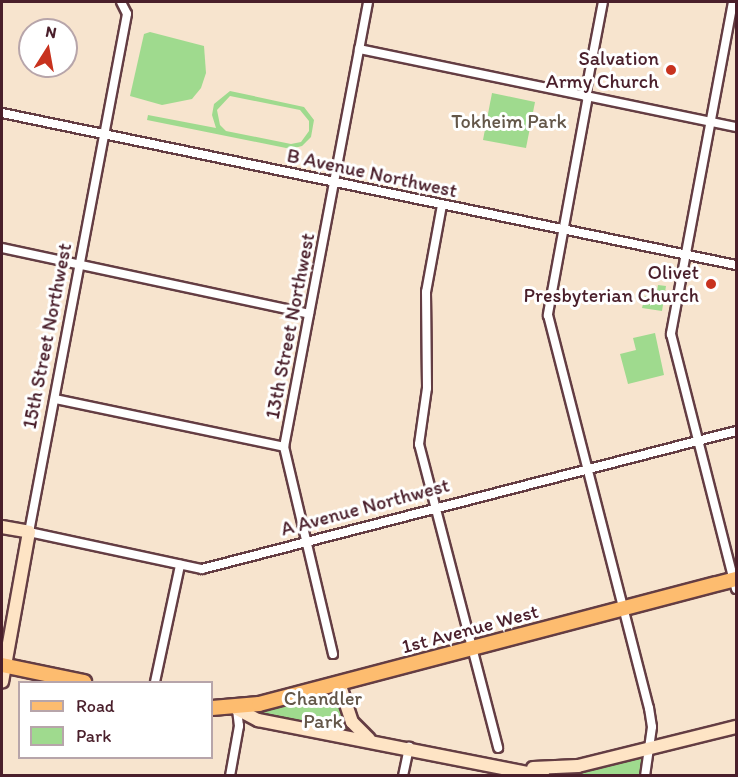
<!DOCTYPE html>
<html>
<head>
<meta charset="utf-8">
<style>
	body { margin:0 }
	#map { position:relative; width:738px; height:777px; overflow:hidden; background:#f7e4ce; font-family:Itim,sans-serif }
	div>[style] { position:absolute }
	.green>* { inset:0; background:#9fda8e }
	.roads { filter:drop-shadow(2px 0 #643d43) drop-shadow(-2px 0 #643d43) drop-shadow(0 2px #643d43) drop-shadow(0 -2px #643d43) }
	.street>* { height:8px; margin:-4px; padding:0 4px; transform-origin:4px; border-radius:4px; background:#fff }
	.secondary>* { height:12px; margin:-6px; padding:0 6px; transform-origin:6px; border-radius:6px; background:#fee4c5 }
	.primary>* { height:14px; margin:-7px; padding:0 7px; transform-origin:7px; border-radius:7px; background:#fdbc6f }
	.dots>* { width:16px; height:16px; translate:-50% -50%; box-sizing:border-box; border:3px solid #fff; border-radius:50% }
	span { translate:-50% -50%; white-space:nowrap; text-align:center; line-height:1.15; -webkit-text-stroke:6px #fff; paint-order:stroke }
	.poi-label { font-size:20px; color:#4a1f2b }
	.right { translate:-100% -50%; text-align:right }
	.park-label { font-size:20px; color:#645749 }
	.street-label { font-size:20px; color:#4a1f2b }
	.frame { position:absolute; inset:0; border:3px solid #4a1f2b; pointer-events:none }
	.legend { position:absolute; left:18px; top:681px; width:195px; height:78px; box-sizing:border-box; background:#fff; border:2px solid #b7a5aa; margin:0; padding:8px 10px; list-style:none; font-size:18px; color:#4a1f2b }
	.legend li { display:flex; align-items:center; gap:12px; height:30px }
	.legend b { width:30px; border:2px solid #b7a5aa }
	.north { position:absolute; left:18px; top:18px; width:60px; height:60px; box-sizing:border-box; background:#fff; border:2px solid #b7a5aa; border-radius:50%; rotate:11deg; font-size:16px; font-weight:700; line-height:24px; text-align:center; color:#4a1f2b }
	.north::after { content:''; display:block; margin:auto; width:21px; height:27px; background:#c8321e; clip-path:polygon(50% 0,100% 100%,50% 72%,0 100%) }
</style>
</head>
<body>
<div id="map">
	<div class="green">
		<div style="clip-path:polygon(150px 32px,204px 46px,206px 73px,201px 88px,192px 99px,162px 105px,130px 96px,144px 34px)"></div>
		<div style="clip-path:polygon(evenodd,230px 91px,304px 107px,314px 120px,311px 137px,302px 146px,291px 149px,147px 120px,148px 115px,216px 128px,212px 115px,214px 104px,230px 91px,230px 96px,300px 110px,309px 121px,309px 131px,301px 142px,291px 144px,226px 131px,220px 125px,217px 110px,230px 96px)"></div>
		<div style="clip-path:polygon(492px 93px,535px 102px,526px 148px,483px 140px)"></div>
		<div style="clip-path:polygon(658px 285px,666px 286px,662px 311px,642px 308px,645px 296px,656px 297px)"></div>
		<div style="clip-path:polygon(655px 333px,664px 375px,628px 384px,620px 354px,636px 350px,633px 338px)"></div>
		<div style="clip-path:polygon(339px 683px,345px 705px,370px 739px,258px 720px,237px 709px)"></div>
		<div style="clip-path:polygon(650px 749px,645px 775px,554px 775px)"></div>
	</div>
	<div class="roads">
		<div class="street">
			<div style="left:121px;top:2px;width:13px;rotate:63deg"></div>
			<div style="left:127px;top:14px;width:527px;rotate:100.71deg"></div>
			<div style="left:29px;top:532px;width:177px;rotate:12.1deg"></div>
			<div style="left:202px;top:569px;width:552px;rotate:-14.49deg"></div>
			<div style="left:733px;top:2px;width:338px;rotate:100.6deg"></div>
			<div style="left:671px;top:334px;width:263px;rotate:75.7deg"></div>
			<div style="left:359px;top:49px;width:385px;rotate:11.7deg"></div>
			<div style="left:585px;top:96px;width:96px;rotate:-79.2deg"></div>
			<div style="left:588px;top:96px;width:223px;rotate:100.4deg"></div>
			<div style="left:548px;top:315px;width:406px;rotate:75.6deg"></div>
			<div style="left:649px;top:708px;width:19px;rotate:81deg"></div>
			<div style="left:652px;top:727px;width:49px;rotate:98.1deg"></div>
			<div style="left:2px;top:113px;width:750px;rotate:11.7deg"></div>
			<div style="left:442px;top:205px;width:88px;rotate:100.4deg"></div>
			<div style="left:426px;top:292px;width:96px;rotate:89.4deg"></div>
			<div style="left:427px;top:388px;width:57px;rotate:98.1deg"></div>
			<div style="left:419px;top:444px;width:314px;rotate:75.4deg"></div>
			<div style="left:2px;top:248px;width:314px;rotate:12.1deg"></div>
			<div style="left:55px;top:399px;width:234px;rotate:11.8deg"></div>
			<div style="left:333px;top:654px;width:213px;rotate:-103.3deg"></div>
			<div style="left:284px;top:447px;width:453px;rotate:-79.3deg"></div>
			<div style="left:155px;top:682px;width:120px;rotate:-77.9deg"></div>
			<div style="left:230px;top:776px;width:51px;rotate:-79.8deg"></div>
			<div style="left:239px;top:726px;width:17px;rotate:-97deg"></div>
			<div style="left:403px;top:776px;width:30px;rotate:-78deg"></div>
		</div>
		<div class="secondary">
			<div style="left:2px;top:527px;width:27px;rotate:10deg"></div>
			<div style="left:29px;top:532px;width:152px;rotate:100.2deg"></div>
			<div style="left:339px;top:683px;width:41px;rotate:71.6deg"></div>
			<div style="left:352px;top:722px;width:24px;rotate:45deg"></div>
			<div style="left:237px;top:709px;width:24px;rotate:28deg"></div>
			<div style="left:258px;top:720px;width:291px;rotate:11.1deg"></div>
			<div style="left:533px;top:768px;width:45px;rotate:-2.5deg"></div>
			<div style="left:578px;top:766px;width:163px;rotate:-13.9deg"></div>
		</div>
		<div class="primary">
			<div style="left:2px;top:665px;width:84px;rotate:11.7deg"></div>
			<div style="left:212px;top:708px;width:47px;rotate:-4.9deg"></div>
			<div style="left:259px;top:704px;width:493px;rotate:-14.7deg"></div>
		</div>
	</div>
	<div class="dots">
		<div style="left:671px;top:70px;background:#c8321e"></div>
		<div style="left:711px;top:284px;background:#c8321e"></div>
	</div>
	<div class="poi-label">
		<span class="right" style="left:659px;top:70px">Salvation<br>Army Church</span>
		<span class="right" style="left:699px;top:284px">Olivet<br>Presbyterian Church</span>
	</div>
	<div class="park-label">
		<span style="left:509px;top:121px">Tokheim Park</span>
		<span style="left:323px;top:710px">Chandler<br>Park</span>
	</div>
	<div class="street-label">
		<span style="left:372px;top:173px;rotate:12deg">B Avenue Northwest</span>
		<span style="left:290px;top:326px;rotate:-79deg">13th Street Northwest</span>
		<span style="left:47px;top:336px;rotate:-79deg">15th Street Northwest</span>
		<span style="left:365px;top:507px;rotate:-15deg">A Avenue Northwest</span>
		<span style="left:470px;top:629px;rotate:-15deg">1st Avenue West</span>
	</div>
	<div class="frame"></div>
	<ul class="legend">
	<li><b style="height:8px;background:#fdbc6f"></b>Road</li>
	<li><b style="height:16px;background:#9fda8e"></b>Park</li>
	</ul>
	<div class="north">N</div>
</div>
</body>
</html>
